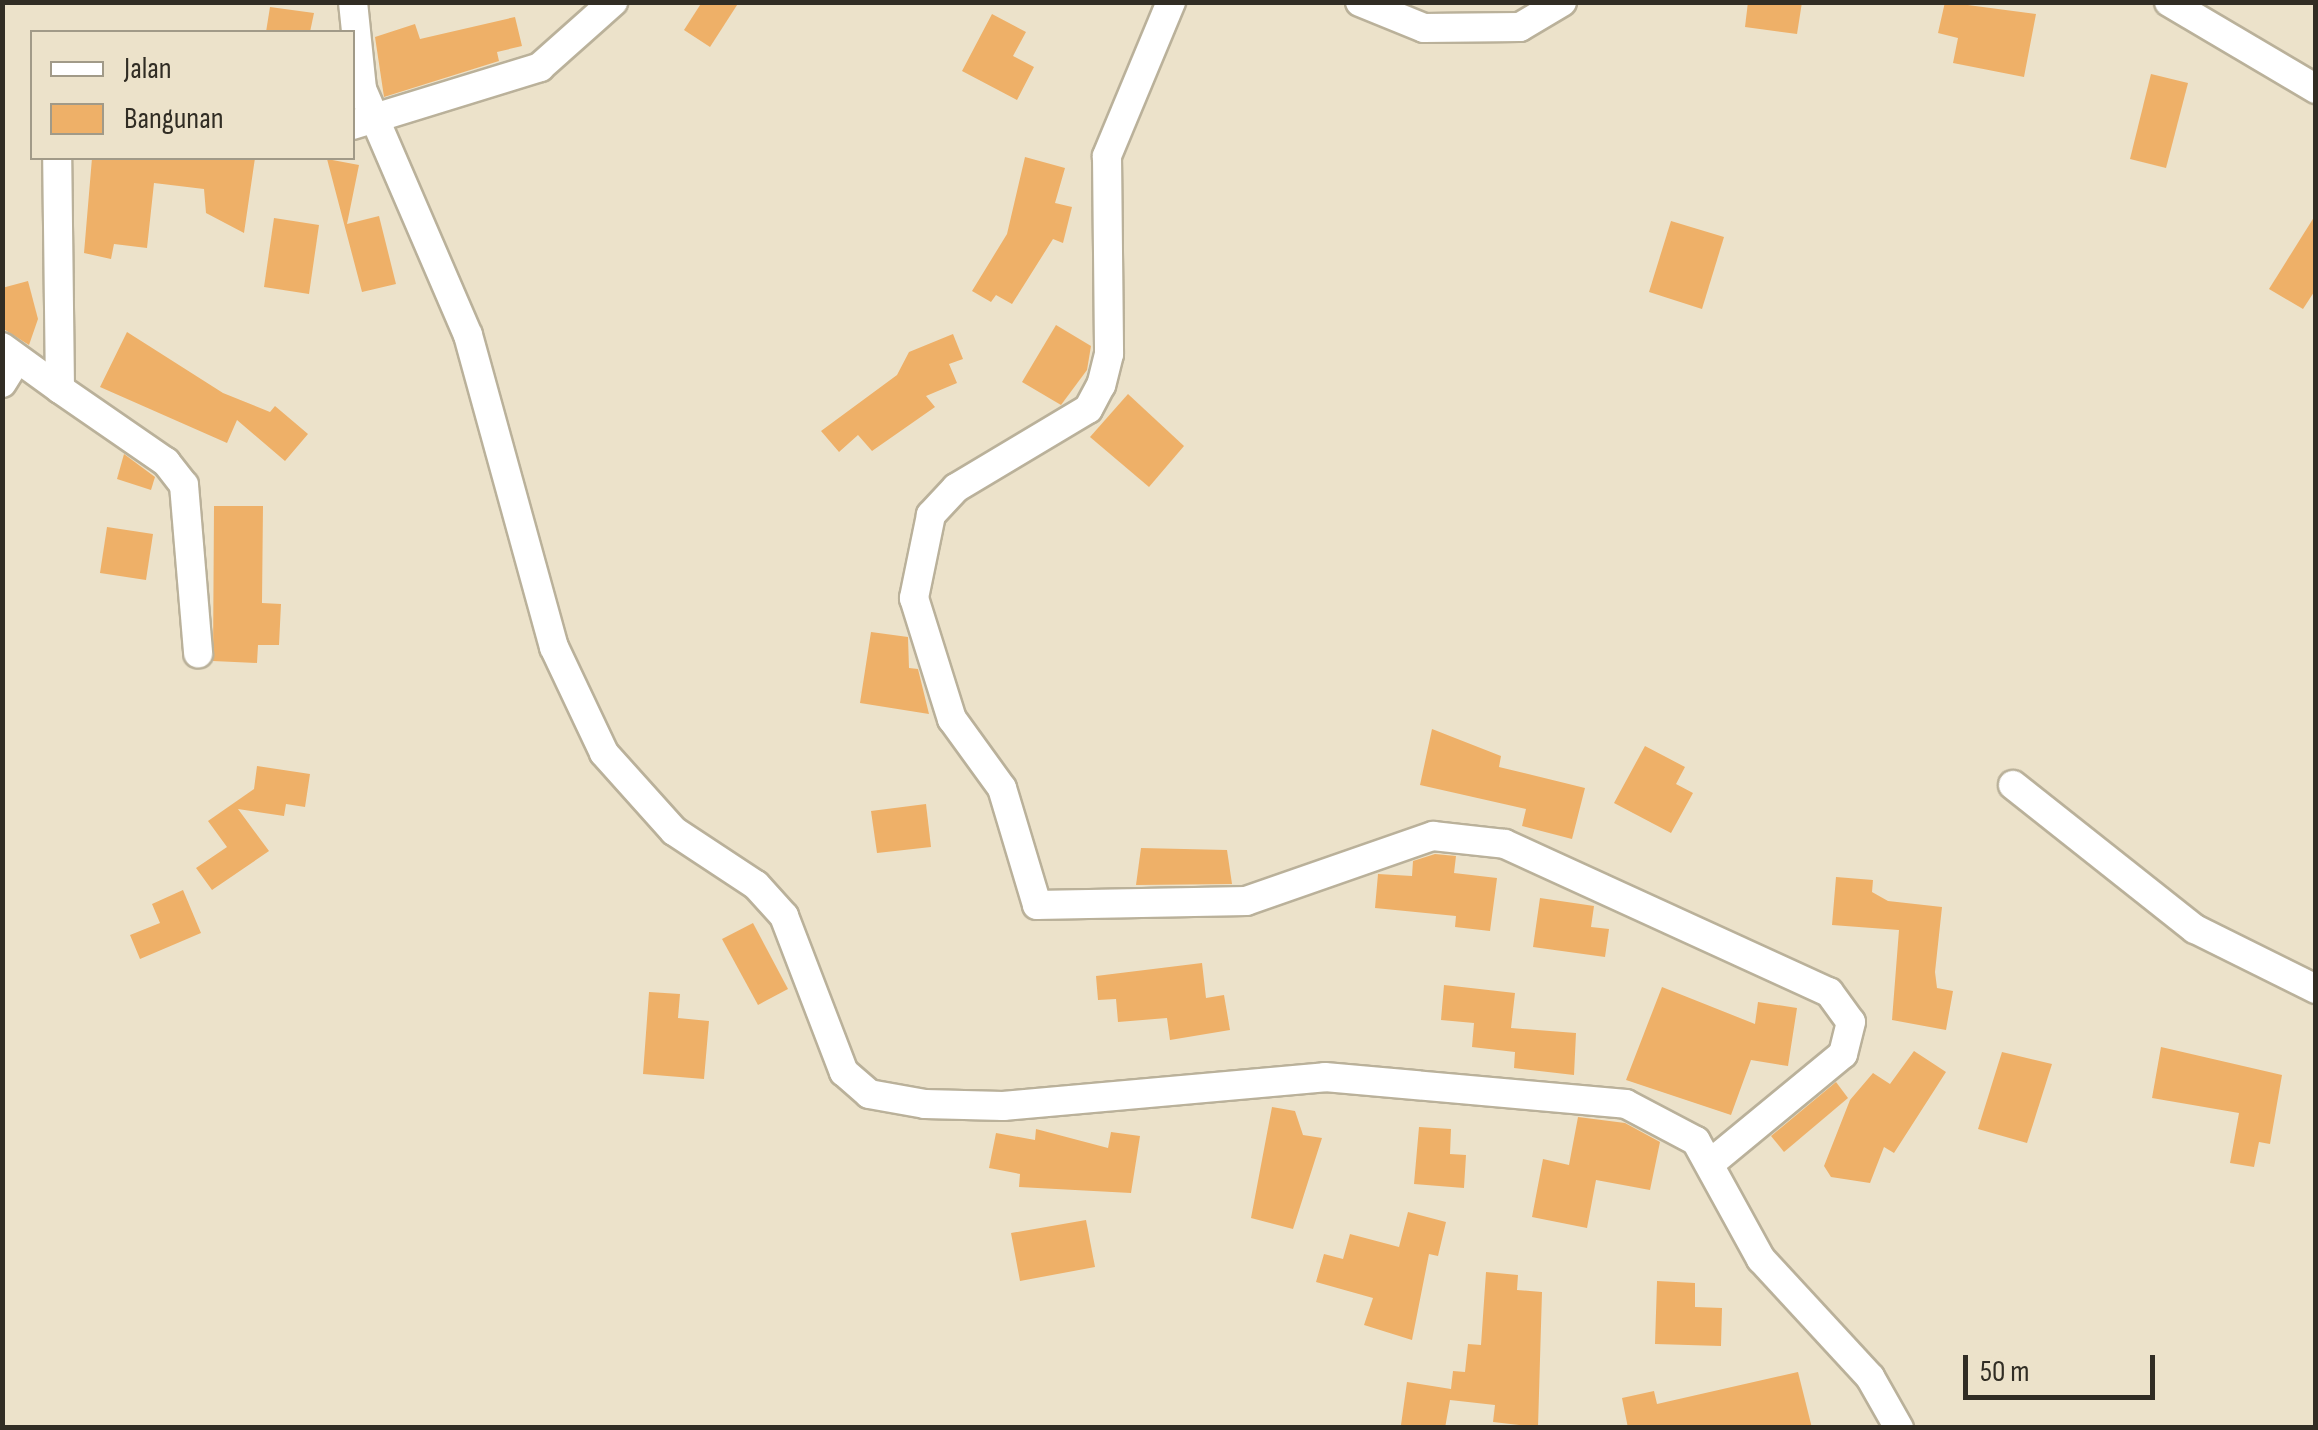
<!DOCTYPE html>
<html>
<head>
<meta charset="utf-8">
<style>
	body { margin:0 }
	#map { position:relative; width:2318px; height:1430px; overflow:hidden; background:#ece2ca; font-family:"Sofia Sans Condensed",sans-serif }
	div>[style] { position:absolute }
	.building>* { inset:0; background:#eeb068 }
	.roads { filter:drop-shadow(2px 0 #bab19a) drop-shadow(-2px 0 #bab19a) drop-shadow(0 2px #bab19a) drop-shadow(0 -2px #bab19a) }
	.minor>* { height:28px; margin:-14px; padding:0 14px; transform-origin:14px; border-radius:14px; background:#fff }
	span { translate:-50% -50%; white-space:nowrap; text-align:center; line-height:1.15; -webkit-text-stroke:9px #ece2ca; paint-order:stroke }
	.frame { position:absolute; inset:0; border:5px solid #312d24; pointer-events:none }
	.legend { position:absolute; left:30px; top:30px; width:325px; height:130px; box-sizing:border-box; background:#ece2ca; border:2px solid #a19a88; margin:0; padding:12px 18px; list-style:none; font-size:30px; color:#312d24 }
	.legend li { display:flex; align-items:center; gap:20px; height:50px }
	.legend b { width:50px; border:2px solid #a19a88 }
	.scale { position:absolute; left:1963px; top:1355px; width:192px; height:45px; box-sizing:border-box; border:5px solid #312d24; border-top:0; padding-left:12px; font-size:30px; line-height:35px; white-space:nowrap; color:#312d24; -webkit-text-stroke:8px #ece2ca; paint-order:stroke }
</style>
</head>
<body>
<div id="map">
	<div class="building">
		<div style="clip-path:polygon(702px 2px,739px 2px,710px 47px,684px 30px)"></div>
		<div style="clip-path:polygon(1748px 2px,1802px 2px,1797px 34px,1745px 27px)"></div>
		<div style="clip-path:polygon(1945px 2px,2036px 14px,2024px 77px,1953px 63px,1958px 38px,1938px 33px)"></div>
		<div style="clip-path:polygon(270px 7px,314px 13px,310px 32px,266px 32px)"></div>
		<div style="clip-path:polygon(992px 14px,1026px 32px,1013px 56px,1034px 67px,1017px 100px,962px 71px)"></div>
		<div style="clip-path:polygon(515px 17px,522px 46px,497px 52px,499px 61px,384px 97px,375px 37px,415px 24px,420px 39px)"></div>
		<div style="clip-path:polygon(2151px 74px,2188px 83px,2166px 168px,2130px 159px)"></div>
		<div style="clip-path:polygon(1025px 157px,1065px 168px,1055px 203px,1072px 207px,1063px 243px,1053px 239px,1012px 304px,996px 295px,991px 302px,972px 291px,1007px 234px)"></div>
		<div style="clip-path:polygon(92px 158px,255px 158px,244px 233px,206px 213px,204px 189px,154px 183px,147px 248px,114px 244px,111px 259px,84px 253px)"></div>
		<div style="clip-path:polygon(327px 159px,359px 165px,347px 224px,379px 216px,396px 284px,362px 292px)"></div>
		<div style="clip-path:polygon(2316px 214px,2316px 289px,2303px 309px,2269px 289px)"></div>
		<div style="clip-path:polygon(274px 218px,319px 225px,309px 294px,264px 287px)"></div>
		<div style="clip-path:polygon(1671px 221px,1724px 237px,1702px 309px,1649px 292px)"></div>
		<div style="clip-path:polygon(28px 281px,38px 319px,29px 345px,2px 328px,2px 288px)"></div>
		<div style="clip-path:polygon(1056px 325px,1091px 346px,1087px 370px,1061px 405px,1022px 382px)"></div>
		<div style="clip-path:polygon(127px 332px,223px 393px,270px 412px,275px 406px,308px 434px,285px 461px,237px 420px,227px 443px,100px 387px)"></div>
		<div style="clip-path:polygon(953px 334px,963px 359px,949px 364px,957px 383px,926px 396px,935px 407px,872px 451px,858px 435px,839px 452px,821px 431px,897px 375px,909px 352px)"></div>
		<div style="clip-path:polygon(1128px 394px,1184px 446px,1149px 487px,1090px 437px)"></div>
		<div style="clip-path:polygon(124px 454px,155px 477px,151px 490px,117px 479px)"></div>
		<div style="clip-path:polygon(214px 506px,263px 506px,262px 603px,281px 604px,279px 645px,258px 645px,257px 663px,213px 661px)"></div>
		<div style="clip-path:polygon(107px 527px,153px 534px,146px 580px,100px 573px)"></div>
		<div style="clip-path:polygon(871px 632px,908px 637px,909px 668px,918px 669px,929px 714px,860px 703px)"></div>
		<div style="clip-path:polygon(1432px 729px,1501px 756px,1499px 767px,1585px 788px,1572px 839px,1522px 826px,1526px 809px,1420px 785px)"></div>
		<div style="clip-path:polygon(1645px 746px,1685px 767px,1676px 784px,1693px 793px,1671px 833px,1614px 803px)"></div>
		<div style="clip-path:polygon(257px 766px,310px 774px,305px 807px,286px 804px,284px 816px,238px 809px,269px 851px,212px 890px,196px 868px,227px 847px,208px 821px,254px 789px)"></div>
		<div style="clip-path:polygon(926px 804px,931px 847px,877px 853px,871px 811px)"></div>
		<div style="clip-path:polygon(1141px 848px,1227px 850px,1232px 884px,1136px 885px)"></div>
		<div style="clip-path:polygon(1435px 854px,1456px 856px,1454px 873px,1497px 878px,1490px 931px,1455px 927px,1456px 916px,1375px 908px,1378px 874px,1412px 876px,1413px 861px)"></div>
		<div style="clip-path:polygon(1836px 877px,1873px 880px,1872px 892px,1888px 901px,1942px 907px,1935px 972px,1937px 988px,1953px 991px,1946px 1030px,1892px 1020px,1899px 930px,1832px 925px)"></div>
		<div style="clip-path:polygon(183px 890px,201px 933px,140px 959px,130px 935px,160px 923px,152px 904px)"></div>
		<div style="clip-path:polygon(1540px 898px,1594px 906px,1591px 927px,1609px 929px,1605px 957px,1533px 947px)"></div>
		<div style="clip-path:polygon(753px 923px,788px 989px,758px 1005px,722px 939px)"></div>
		<div style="clip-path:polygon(1202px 963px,1206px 998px,1224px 995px,1230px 1030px,1170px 1040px,1167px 1018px,1118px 1022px,1116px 999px,1098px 1000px,1096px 976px)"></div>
		<div style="clip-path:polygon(1444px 985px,1515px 993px,1511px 1028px,1576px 1033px,1574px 1075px,1514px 1068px,1515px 1052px,1472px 1047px,1474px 1023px,1441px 1020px)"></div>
		<div style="clip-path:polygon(1662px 987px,1755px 1024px,1758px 1002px,1797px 1008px,1788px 1066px,1751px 1060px,1731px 1115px,1626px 1080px)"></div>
		<div style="clip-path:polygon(649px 992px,680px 994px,678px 1018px,709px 1021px,704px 1079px,643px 1074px)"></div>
		<div style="clip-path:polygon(2161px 1047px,2282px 1075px,2270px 1144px,2259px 1142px,2254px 1167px,2230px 1163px,2239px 1113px,2152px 1098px)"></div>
		<div style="clip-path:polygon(1914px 1051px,1946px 1072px,1894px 1153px,1884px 1147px,1870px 1183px,1831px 1177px,1824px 1166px,1850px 1100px,1873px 1073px,1890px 1084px)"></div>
		<div style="clip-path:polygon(2002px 1052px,2052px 1064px,2027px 1143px,1978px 1129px)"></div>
		<div style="clip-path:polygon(1836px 1082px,1848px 1098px,1784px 1152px,1771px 1136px)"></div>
		<div style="clip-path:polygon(1272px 1107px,1295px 1111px,1303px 1135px,1322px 1138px,1293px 1229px,1251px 1218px)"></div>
		<div style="clip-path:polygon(1578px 1117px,1625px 1123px,1660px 1142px,1650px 1190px,1596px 1180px,1587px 1228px,1532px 1217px,1543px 1159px,1569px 1165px)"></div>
		<div style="clip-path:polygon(1419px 1127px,1451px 1129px,1450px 1154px,1466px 1155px,1464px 1188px,1414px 1184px)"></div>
		<div style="clip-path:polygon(1036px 1129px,1108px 1148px,1111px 1132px,1140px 1136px,1131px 1193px,1019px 1187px,1020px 1174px,989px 1168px,996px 1133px,1035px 1140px)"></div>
		<div style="clip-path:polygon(1408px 1212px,1446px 1222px,1438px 1256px,1429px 1254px,1412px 1340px,1364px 1325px,1373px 1298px,1316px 1282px,1324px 1254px,1343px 1259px,1350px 1234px,1399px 1247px)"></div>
		<div style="clip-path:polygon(1086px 1220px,1095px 1267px,1020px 1281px,1011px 1233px)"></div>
		<div style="clip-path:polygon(1486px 1272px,1518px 1275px,1517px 1290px,1542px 1292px,1538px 1427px,1493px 1422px,1495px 1405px,1450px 1400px,1445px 1428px,1401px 1425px,1407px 1382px,1451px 1389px,1453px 1371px,1465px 1372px,1468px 1344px,1481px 1345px)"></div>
		<div style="clip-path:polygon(1657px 1281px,1695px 1283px,1695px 1307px,1722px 1308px,1721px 1346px,1655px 1344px)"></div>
		<div style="clip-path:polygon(1798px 1372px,1812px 1428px,1628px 1428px,1622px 1398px,1654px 1391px,1657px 1404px)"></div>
	</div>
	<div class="roads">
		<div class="minor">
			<div style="left:353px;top:2px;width:87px;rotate:84.1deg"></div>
			<div style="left:362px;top:89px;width:268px;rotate:66.7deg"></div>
			<div style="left:468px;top:335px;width:324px;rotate:74.6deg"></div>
			<div style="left:554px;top:647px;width:117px;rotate:64.7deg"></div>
			<div style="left:604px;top:753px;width:105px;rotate:48.1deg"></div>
			<div style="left:674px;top:831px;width:98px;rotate:33.4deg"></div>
			<div style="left:756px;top:885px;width:42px;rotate:47.9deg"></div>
			<div style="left:784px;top:916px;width:167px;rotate:69deg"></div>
			<div style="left:844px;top:1072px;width:33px;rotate:41deg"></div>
			<div style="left:869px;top:1094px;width:57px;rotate:10.1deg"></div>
			<div style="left:925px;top:1104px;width:78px;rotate:1.5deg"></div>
			<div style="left:1003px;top:1106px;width:323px;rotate:-5.1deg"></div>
			<div style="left:1325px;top:1077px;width:302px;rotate:5.1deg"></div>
			<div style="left:1626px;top:1104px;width:79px;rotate:27.9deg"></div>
			<div style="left:1696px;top:1141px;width:135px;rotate:61.2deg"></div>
			<div style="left:1761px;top:1259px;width:161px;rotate:47.3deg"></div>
			<div style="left:1870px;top:1377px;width:59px;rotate:60.4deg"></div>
			<div style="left:1171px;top:2px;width:167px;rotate:112.6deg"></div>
			<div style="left:1107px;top:156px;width:198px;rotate:89.4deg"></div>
			<div style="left:1109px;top:354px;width:32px;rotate:104deg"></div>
			<div style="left:1101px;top:385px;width:27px;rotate:118deg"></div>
			<div style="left:1088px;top:409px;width:154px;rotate:149.1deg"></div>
			<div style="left:956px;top:488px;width:37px;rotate:133deg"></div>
			<div style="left:931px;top:515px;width:85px;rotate:101.6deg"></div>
			<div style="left:914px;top:598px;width:127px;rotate:72.6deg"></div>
			<div style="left:952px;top:719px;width:85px;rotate:54.1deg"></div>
			<div style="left:1002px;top:788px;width:122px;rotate:73.3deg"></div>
			<div style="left:1037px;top:905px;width:209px;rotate:-1.1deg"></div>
			<div style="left:1246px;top:901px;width:198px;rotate:-19.2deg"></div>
			<div style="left:1433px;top:836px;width:72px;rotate:6.3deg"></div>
			<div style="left:1505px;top:844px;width:356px;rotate:24.6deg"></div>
			<div style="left:1829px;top:992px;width:37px;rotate:54deg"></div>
			<div style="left:1851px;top:1022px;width:33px;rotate:104deg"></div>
			<div style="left:1843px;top:1054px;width:168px;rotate:140.5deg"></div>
			<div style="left:1360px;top:2px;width:69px;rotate:22.1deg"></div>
			<div style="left:1424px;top:28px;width:96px;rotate:-0.6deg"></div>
			<div style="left:1520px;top:27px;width:49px;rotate:-30.8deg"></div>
			<div style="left:2169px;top:2px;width:171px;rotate:30.6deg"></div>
			<div style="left:352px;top:125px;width:197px;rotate:-17.1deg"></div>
			<div style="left:540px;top:67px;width:98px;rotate:-41.7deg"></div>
			<div style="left:2px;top:347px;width:72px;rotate:35.9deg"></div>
			<div style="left:60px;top:389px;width:231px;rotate:-90.7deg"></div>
			<div style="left:2px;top:383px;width:28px;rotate:-58deg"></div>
			<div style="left:60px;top:389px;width:129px;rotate:34.6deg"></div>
			<div style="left:166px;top:462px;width:29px;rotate:52deg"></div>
			<div style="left:184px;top:485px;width:169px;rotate:85.2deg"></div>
			<div style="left:2013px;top:785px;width:232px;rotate:38.4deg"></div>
			<div style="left:2195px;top:929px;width:135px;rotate:26.4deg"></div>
		</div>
	</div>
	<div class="frame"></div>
	<ul class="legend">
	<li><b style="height:12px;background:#fff"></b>Jalan</li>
	<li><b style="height:28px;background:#eeb068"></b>Bangunan</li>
	</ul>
	<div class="scale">50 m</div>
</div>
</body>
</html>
